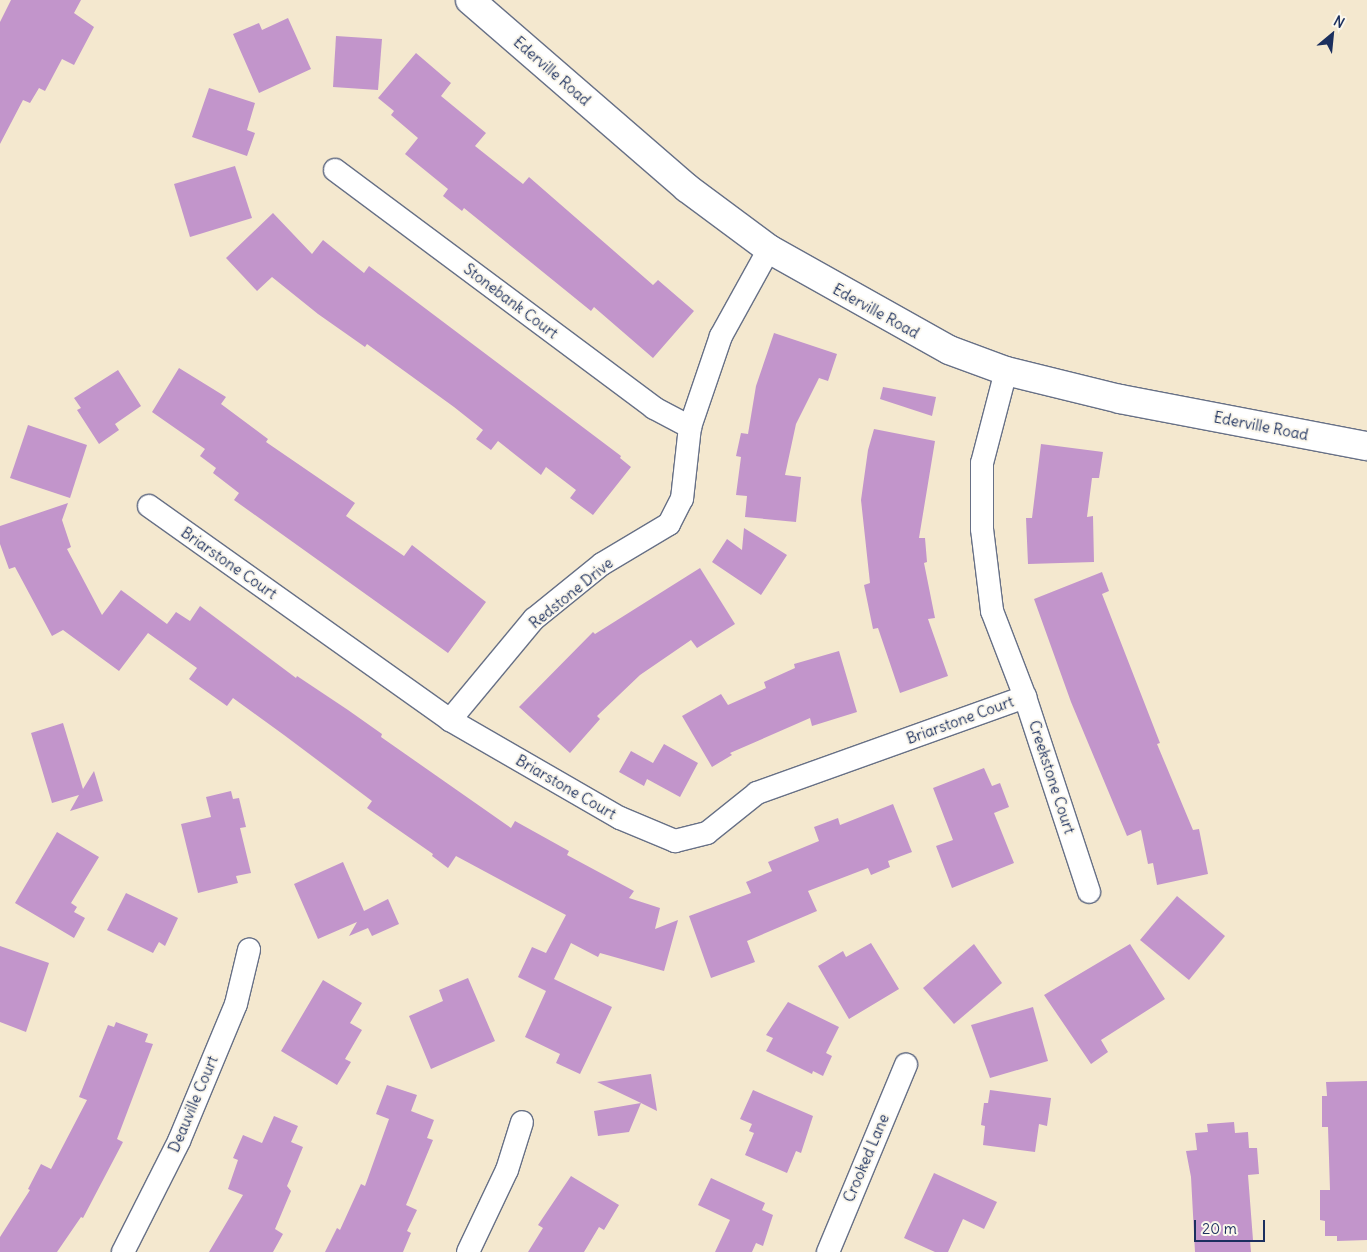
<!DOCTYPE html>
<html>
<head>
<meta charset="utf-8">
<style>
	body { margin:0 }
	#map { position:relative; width:1367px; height:1252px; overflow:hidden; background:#f4e8cf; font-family:Delius,sans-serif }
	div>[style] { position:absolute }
	.building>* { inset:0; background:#c295cb }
	.roads { filter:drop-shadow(1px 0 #677086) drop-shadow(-1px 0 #677086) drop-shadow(0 1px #677086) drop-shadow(0 -1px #677086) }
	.street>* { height:22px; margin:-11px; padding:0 11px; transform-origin:11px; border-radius:11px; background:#fff }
	.secondary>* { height:28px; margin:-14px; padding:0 14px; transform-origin:14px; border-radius:14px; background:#fff }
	span { translate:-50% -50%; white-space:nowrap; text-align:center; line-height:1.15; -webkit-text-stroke:4px #fbf7ec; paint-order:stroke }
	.street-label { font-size:15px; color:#1b2f5e }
	.north { position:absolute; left:1307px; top:10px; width:50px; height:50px; -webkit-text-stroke:4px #fbf7ec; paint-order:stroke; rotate:28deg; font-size:14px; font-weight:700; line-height:20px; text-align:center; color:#1b2f5e }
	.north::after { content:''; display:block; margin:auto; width:18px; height:22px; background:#1b2f5e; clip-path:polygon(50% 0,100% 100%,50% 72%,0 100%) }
	.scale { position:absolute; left:1194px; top:1220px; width:71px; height:22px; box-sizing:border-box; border:2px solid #1b2f5e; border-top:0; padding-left:6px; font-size:15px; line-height:18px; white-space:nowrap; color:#1b2f5e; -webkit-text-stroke:4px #fbf7ec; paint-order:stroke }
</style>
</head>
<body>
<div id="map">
	<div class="building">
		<div style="clip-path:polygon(11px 0,81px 0,74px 13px,94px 27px,74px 65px,62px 59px,45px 91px,39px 88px,30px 103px,23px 100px,0 144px,0 22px)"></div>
		<div style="clip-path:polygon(288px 18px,311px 69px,259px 93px,233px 34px,259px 23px,262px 30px)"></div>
		<div style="clip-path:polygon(336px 36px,382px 39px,378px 90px,333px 87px)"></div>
		<div style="clip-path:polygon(416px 53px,451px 83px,441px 96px,486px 133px,475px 146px,523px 184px,529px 177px,653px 285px,658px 280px,694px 311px,653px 358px,594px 307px,591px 311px,464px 208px,462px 211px,443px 196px,448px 189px,405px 154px,418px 138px,391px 115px,394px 111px,378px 98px)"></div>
		<div style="clip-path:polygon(209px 88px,255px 103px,247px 130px,255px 133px,247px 156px,192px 137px)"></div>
		<div style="clip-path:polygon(235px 166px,252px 218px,190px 237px,174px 184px)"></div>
		<div style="clip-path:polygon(273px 213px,312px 254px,323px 240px,364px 273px,369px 266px,621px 456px,620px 458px,631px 467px,593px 515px,570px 498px,576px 490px,546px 467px,541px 475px,498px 441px,491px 450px,476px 439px,483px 430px,454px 407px,367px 344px,365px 347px,318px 314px,272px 277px,257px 291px,226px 258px)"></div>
		<div style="clip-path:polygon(774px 333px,837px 354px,828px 381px,819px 378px,796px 424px,785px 475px,801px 477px,796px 522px,745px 517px,747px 496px,736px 495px,741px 457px,736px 456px,741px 433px,748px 434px,756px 386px)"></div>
		<div style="clip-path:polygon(179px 368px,226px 397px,221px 404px,268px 439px,266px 442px,355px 503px,346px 516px,404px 556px,412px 545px,486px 602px,448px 653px,234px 500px,239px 493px,213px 473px,216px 468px,200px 456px,205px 449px,152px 412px)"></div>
		<div style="clip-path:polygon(118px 370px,141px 406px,115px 424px,119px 430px,99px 444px,77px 410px,81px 408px,74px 398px)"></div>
		<div style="clip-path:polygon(883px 387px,936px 397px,932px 416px,880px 399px)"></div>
		<div style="clip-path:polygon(28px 425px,87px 445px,70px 498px,10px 478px)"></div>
		<div style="clip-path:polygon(874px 429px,935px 441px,919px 538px,925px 538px,927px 562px,924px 563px,935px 618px,928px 619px,948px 676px,900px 693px,878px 628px,873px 629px,864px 585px,870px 583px,861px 500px,868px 450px)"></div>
		<div style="clip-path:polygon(1041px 444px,1103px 452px,1099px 478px,1092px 478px,1087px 517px,1093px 516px,1094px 562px,1028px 564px,1026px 518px,1032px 518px)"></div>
		<div style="clip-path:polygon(68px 503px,62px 520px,71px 547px,67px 549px,102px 615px,121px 590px,167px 624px,176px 612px,190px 621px,200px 606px,296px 678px,297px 676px,348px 710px,382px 734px,381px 737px,511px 828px,515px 821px,569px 851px,567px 855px,634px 891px,629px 898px,660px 908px,655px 929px,678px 920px,664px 971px,600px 953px,598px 957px,571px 943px,554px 979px,612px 1007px,580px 1074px,556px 1063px,560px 1054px,525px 1037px,546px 991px,518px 977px,532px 947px,546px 953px,566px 915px,456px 856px,448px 868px,432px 856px,433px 854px,367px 808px,372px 801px,284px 735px,233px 698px,227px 706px,189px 679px,197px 668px,148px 633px,119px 671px,63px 630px,52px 636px,15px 567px,9px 569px,0 544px,0 526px)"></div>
		<div style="clip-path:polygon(744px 528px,787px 555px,761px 595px,712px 562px,727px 539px,742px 550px)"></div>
		<div style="clip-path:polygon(700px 568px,735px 624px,697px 648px,691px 640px,640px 675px,597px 716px,600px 719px,570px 753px,519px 707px,593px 632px,595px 634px)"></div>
		<div style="clip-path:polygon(1102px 572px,1109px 591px,1102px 594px,1160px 743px,1157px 744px,1193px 830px,1199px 829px,1208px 874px,1157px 885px,1153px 863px,1148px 864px,1141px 830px,1127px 836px,1071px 702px,1034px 599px)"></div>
		<div style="clip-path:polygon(839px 651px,857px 712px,812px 726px,810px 718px,730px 753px,732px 755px,712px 767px,682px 716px,721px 694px,728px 705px,766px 688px,764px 682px,795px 668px,794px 664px)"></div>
		<div style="clip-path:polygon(63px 723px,83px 789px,94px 771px,103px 801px,70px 811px,79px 795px,52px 803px,31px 733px)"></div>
		<div style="clip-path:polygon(664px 744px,698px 763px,680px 797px,647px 779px,644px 786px,619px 772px,631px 751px,653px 763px)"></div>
		<div style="clip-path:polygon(984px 768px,992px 786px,1000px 783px,1009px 807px,994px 813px,1014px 863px,952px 888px,936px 846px,953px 840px,933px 788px)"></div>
		<div style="clip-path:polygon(231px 791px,233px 799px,239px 798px,246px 827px,240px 828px,251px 873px,236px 876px,238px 883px,198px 893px,181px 824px,211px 817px,206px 797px)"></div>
		<div style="clip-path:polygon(893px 804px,912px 852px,888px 861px,890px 867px,871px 875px,868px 868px,808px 891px,817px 911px,747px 941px,755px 962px,711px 978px,689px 916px,751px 893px,746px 882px,772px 871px,768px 862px,819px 841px,814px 827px,838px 818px,840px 825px)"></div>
		<div style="clip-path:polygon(57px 832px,99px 857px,71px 903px,77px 907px,74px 912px,85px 918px,74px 938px,15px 903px)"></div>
		<div style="clip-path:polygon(343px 862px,364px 911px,388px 899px,399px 924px,372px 936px,368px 928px,349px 936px,357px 922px,318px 939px,294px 884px)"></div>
		<div style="clip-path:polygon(126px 893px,178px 918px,165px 946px,159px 942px,153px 953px,107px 930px)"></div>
		<div style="clip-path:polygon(1177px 896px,1225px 936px,1189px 980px,1140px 940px)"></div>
		<div style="clip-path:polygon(871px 943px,899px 989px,849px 1019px,818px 966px,843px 951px,846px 957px)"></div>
		<div style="clip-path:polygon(974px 944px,1002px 983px,954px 1024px,923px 988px)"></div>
		<div style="clip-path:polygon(1130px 944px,1165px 999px,1101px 1040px,1108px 1052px,1091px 1064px,1044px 995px)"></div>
		<div style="clip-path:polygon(0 946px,49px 963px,26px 1032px,0 1022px)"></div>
		<div style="clip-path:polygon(468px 978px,495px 1041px,431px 1069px,409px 1016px,443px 1001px,439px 990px)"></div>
		<div style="clip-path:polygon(323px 980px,362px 1003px,350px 1023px,362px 1030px,345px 1059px,351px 1062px,337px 1085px,281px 1051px)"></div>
		<div style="clip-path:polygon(788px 1002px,839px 1027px,826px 1053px,832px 1056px,823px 1076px,813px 1071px,812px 1074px,766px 1051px,773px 1038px,766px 1035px)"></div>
		<div style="clip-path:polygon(1033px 1007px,1048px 1061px,990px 1078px,971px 1025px)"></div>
		<div style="clip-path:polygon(116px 1022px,148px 1034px,145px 1042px,153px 1044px,117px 1139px,123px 1142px,83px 1218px,81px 1217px,57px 1252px,0 1252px,0 1237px,30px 1190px,28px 1189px,41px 1164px,51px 1169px,87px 1100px,79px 1097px,108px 1025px,114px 1027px)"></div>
		<div style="clip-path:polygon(651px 1074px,657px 1111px,641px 1103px,629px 1132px,598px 1136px,594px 1111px,641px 1103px,597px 1082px)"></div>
		<div style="clip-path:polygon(1367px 1081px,1367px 1240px,1337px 1241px,1337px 1236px,1325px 1236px,1325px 1221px,1320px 1220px,1320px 1190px,1330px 1190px,1328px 1127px,1322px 1127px,1322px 1096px,1327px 1096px,1326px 1082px)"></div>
		<div style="clip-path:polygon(387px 1085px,417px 1095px,411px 1111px,434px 1120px,427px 1138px,433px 1140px,406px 1205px,417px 1210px,407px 1231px,411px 1233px,403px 1252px,325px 1252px,337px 1228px,340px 1230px,361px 1184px,365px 1186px,389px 1119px,376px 1114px)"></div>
		<div style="clip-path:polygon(753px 1090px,813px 1116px,801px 1153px,796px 1151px,787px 1173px,745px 1155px,754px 1133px,749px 1131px,752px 1124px,740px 1119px)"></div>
		<div style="clip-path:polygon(990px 1090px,1051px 1098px,1047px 1126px,1039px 1124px,1035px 1152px,983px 1145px,985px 1126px,981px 1125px,984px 1103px,988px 1103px)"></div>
		<div style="clip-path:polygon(274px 1116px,298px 1126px,291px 1142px,303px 1147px,287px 1186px,291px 1191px,275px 1229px,283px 1234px,273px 1252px,209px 1252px,243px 1195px,228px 1189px,238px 1160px,233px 1158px,243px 1135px,262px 1143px)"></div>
		<div style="clip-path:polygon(1234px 1122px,1235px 1133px,1248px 1132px,1249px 1148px,1257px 1148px,1259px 1174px,1248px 1175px,1253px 1240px,1250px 1240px,1251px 1252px,1195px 1252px,1191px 1177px,1186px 1151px,1197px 1150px,1195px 1133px,1208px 1132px,1207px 1124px)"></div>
		<div style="clip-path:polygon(934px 1173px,997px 1202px,984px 1229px,963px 1219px,948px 1252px,935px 1252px,904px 1238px)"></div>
		<div style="clip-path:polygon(571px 1176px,619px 1205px,604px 1230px,599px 1227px,584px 1252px,528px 1252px,543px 1228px,538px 1225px)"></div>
		<div style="clip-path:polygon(711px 1178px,765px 1203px,762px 1210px,773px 1215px,763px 1246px,756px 1243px,752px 1252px,715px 1252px,730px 1220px,698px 1205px)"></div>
	</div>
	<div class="roads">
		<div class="street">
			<div style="left:335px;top:170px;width:398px;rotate:36.7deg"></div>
			<div style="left:654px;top:408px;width:41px;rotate:27.8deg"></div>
			<div style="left:1006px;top:371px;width:95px;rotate:104.6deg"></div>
			<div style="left:982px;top:463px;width:66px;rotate:90deg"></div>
			<div style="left:982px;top:529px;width:83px;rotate:83deg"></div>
			<div style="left:992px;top:611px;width:92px;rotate:69deg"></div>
			<div style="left:1025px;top:697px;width:205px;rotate:71.8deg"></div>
			<div style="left:149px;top:506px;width:369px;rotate:35.4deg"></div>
			<div style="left:450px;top:720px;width:196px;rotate:30deg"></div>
			<div style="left:620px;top:818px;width:60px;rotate:22.7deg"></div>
			<div style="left:675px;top:841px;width:33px;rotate:-14deg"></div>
			<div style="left:707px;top:833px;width:64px;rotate:-38.7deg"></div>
			<div style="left:757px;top:793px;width:285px;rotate:-19.7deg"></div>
			<div style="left:450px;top:720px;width:131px;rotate:-50.3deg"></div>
			<div style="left:534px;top:619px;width:87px;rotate:-39deg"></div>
			<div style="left:602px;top:564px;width:78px;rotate:-30.8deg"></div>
			<div style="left:669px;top:524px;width:28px;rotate:-63deg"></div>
			<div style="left:682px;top:499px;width:72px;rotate:-83.7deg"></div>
			<div style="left:690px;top:427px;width:96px;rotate:-71.2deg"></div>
			<div style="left:721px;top:336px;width:99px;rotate:-61.1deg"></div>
			<div style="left:123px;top:1252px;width:124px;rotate:-63.2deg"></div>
			<div style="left:179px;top:1141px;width:148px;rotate:-67.4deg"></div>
			<div style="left:236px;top:1004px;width:56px;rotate:-76.5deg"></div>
			<div style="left:468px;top:1252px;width:91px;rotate:-64.6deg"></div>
			<div style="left:507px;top:1170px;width:50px;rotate:-72.6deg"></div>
			<div style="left:828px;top:1252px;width:203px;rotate:-67.4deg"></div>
		</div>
		<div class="secondary">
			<div style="left:470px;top:0;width:287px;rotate:40.9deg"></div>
			<div style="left:687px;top:188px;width:102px;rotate:36.6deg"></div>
			<div style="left:769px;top:249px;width:206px;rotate:29.3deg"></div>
			<div style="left:949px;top:350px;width:61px;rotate:20.2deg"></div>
			<div style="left:1006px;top:371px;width:117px;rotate:13.8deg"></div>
			<div style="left:1120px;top:399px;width:251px;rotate:10.8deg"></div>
		</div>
	</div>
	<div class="street-label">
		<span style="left:552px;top:71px;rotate:41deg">Ederville Road</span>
		<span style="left:511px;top:301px;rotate:37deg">Stonebank Court</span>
		<span style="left:876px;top:311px;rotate:29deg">Ederville Road</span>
		<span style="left:1261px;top:426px;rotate:11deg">Ederville Road</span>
		<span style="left:229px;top:563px;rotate:35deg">Briarstone Court</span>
		<span style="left:571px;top:593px;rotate:-39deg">Redstone Drive</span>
		<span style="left:960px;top:720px;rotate:-20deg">Briarstone Court</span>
		<span style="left:1052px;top:777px;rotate:72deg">Creekstone Court</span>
		<span style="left:566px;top:787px;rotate:30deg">Briarstone Court</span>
		<span style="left:193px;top:1104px;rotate:-67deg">Deauville Court</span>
		<span style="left:866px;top:1158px;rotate:-67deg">Crooked Lane</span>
	</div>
	<div class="north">N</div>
	<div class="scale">20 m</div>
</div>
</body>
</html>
